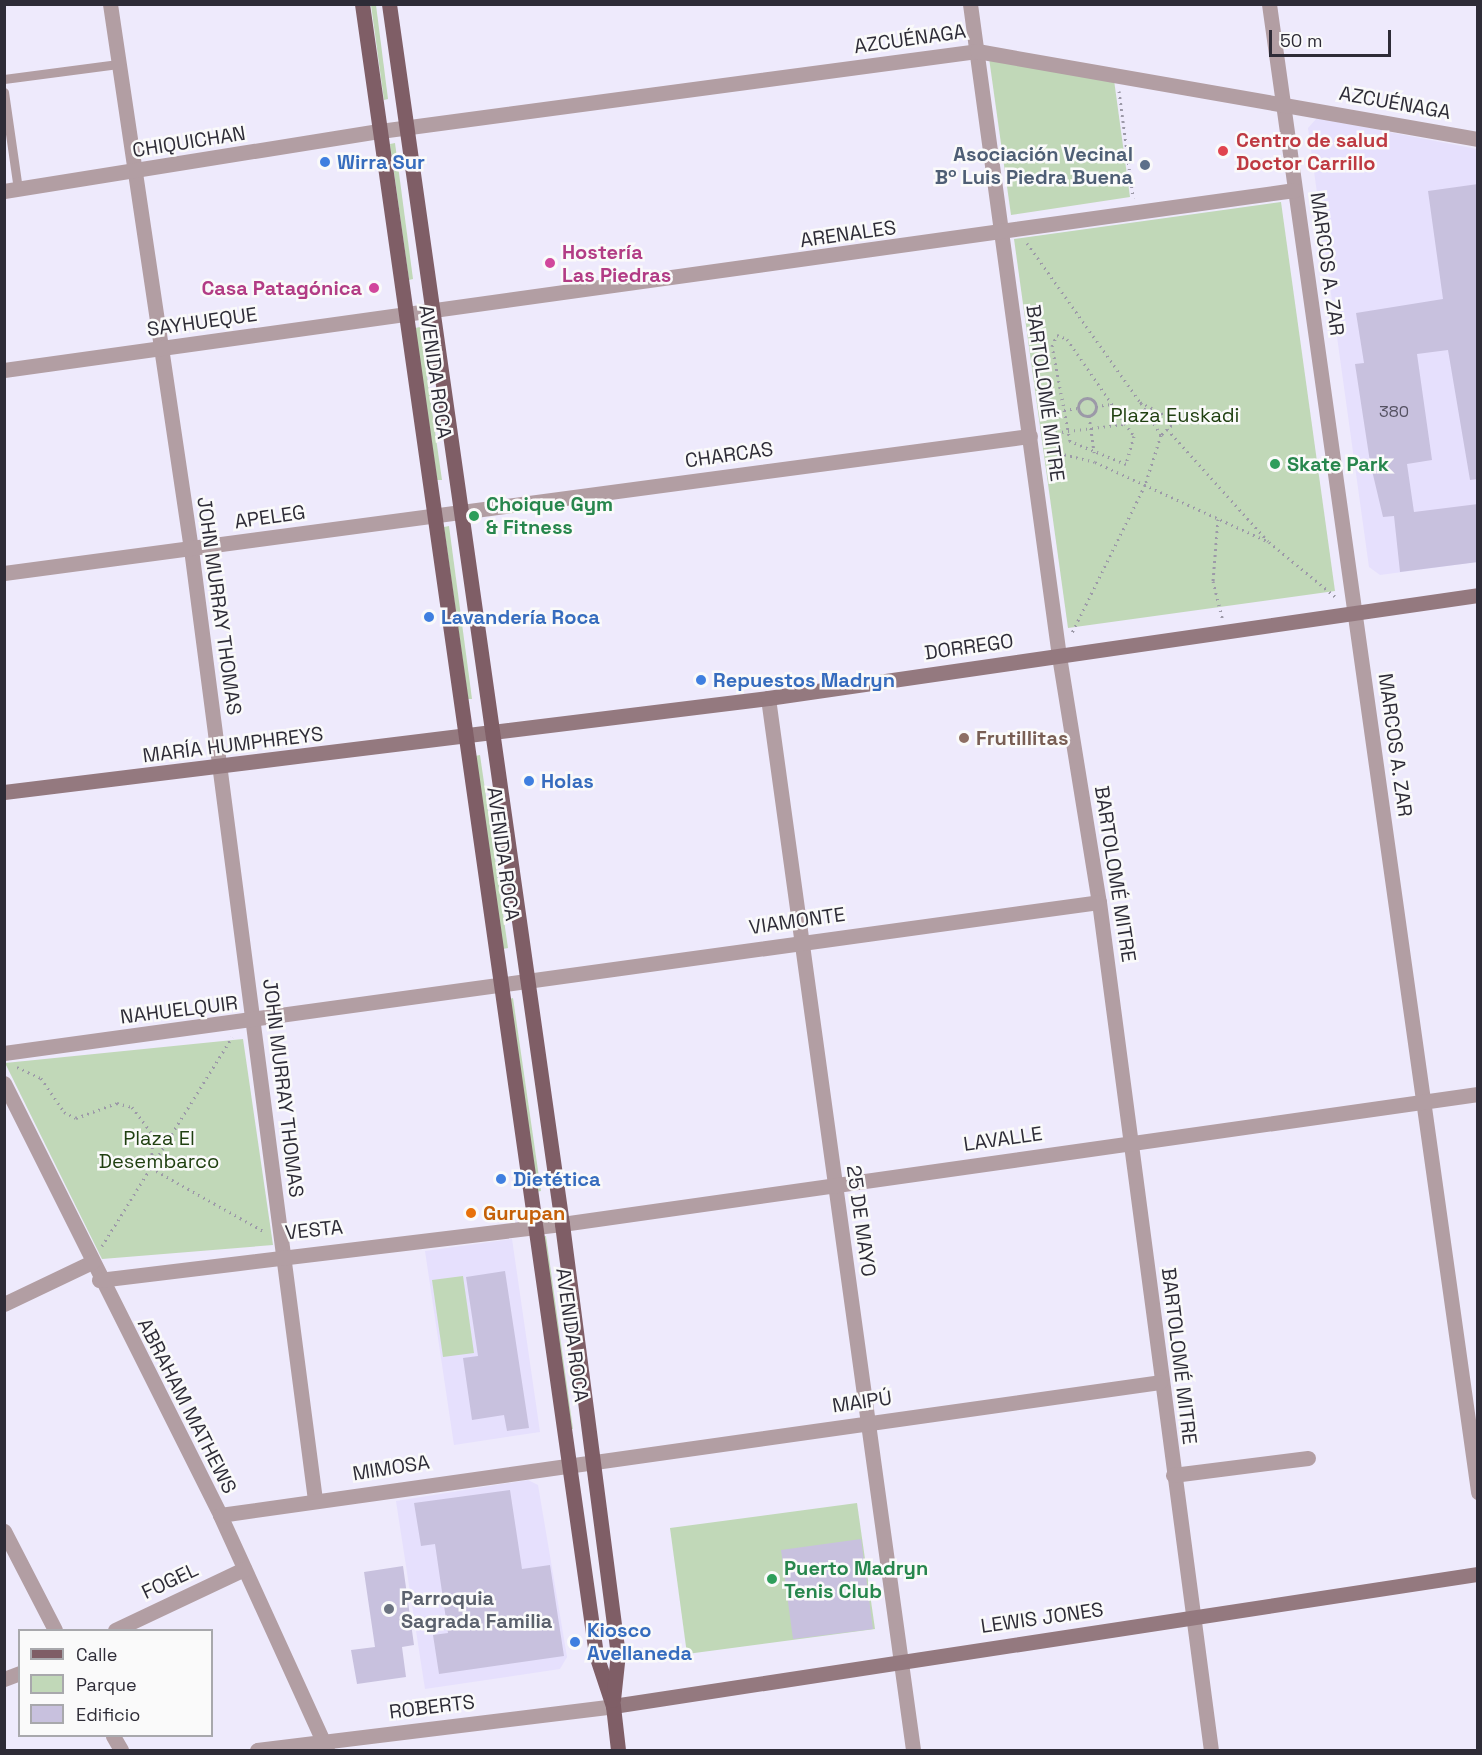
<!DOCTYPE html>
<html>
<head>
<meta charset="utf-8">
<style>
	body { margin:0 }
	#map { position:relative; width:1482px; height:1755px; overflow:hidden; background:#eeeafc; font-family:"Space Grotesk",sans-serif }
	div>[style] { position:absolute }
	.built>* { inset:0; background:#e6e0fd }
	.green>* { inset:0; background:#c1d8b8 }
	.building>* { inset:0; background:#c8c1de }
	.path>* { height:3px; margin-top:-1.5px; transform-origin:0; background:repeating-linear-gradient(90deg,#9c99a8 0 1.5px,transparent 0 6px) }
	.path>.ring { margin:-1.5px; padding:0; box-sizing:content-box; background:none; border:3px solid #9c99a8; border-radius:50% }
	.lane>* { height:9px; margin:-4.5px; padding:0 4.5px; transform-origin:4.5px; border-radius:4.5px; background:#b29ea3 }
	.street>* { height:15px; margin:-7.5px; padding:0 7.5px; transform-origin:7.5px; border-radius:7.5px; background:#b29ea3 }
	.secondary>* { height:15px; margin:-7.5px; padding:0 7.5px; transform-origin:7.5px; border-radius:7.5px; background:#94797f }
	.primary>* { height:15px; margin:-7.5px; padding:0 7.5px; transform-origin:7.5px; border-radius:7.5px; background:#7f5e66 }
	.dots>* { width:16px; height:16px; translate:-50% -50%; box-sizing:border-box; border:3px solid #fafafa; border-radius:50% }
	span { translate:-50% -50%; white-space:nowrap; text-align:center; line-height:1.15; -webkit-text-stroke:5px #fafafa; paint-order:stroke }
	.number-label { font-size:16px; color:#545161 }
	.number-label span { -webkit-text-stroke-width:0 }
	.street-label { font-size:20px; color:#2e2c37 }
	.health-label { font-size:20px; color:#be3a42; font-weight:700 }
	.left { translate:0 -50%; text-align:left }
	.service-label { font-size:20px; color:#4e5e75; font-weight:700 }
	.right { translate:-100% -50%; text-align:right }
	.shop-label { font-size:20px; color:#366cbe; font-weight:700 }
	.hotel-label { font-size:20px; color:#b23c85; font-weight:700 }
	.park-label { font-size:20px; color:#204011 }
	.leisure-label { font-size:20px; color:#27864d; font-weight:700 }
	.education-label { font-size:20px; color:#785e54; font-weight:700 }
	.food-label { font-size:20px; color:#c56008; font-weight:700 }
	.worship-label { font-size:20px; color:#5b616d; font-weight:700 }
	.frame { position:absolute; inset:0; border:6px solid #2e2c37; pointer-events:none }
	.legend { position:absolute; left:18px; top:1629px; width:195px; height:108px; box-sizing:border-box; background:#fafafa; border:2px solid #a8a8ac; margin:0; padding:8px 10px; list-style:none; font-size:18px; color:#2e2c37 }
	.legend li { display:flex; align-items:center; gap:12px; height:30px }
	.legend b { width:30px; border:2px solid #a8a8ac }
	.scale { position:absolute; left:1269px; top:30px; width:122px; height:27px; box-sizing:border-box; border:3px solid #2e2c37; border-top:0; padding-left:8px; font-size:18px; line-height:21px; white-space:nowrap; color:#2e2c37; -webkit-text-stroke:4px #fafafa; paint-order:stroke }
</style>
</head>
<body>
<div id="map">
	<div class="built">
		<div style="clip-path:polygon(1317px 118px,1477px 149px,1477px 562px,1380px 575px,1369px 567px,1308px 128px)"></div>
		<div style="clip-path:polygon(512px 1239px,540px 1432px,454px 1445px,425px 1251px)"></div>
		<div style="clip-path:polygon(528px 1480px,538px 1485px,567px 1657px,560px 1669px,425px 1689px,396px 1501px)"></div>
	</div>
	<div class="green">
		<div style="clip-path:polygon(371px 5px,376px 5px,388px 99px,384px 100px)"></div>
		<div style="clip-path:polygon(989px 58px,1114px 80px,1130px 197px,1011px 215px)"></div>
		<div style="clip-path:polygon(395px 143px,413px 279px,409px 280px,390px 144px)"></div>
		<div style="clip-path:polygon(1281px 202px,1335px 591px,1068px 628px,1014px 239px)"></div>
		<div style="clip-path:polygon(420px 327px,442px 480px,437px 480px,415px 328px)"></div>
		<div style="clip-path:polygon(449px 526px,472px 699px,468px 699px,444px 527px)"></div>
		<div style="clip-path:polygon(480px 755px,508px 948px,503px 949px,475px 756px)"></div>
		<div style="clip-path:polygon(513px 998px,541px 1191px,536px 1192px,509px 999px)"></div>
		<div style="clip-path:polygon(243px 1039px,273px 1245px,102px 1259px,5px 1063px)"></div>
		<div style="clip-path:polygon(546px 1236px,573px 1429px,568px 1429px,541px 1237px)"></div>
		<div style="clip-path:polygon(463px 1276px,474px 1353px,443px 1357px,432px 1280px)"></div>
		<div style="clip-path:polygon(857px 1503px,875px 1629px,687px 1654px,670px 1528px)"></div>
	</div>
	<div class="building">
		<div style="clip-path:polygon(1478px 184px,1478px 479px,1470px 480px,1448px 350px,1417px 354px,1432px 460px,1407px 464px,1414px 512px,1478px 504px,1478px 562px,1400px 572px,1394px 516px,1383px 517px,1370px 462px,1355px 364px,1364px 363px,1356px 313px,1443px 299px,1428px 191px)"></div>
		<div style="clip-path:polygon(505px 1271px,529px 1428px,507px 1431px,504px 1415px,472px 1420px,463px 1358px,478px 1356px,466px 1277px)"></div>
		<div style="clip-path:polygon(510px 1490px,522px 1569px,550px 1565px,564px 1656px,439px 1674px,433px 1635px,448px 1633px,435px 1544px,421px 1546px,414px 1503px)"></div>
		<div style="clip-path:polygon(861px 1539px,873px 1629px,793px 1639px,781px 1550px)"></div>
		<div style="clip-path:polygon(403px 1566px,414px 1645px,402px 1647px,406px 1677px,357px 1684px,351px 1650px,375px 1647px,364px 1572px)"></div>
	</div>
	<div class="path">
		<div style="left:1119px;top:91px;width:108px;rotate:82.5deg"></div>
		<div style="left:1027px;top:243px;width:195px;rotate:54.6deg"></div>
		<div style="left:1140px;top:402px;width:41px;rotate:27.8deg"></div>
		<div style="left:1176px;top:421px;width:21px;rotate:137deg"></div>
		<div style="left:1161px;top:435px;width:52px;rotate:107.7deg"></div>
		<div style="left:1145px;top:485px;width:165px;rotate:116.3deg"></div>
		<div style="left:1057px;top:335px;width:11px;rotate:22deg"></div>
		<div style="left:1067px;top:339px;width:118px;rotate:55.4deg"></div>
		<div style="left:1134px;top:436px;width:29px;rotate:106deg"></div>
		<div style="left:1126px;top:464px;width:61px;rotate:-157.7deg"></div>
		<div style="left:1070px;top:441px;width:97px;rotate:-100.7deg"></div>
		<div style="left:1052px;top:346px;width:12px;rotate:-66deg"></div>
		<div class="ring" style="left:1078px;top:398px;width:15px;height:15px"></div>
		<div style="left:1141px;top:403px;width:38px;rotate:58deg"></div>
		<div style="left:1096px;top:406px;width:16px;rotate:-7deg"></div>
		<div style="left:1064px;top:410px;width:14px;rotate:-8deg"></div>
		<div style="left:1089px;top:416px;width:37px;rotate:82deg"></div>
		<div style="left:1167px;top:429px;width:151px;rotate:48deg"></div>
		<div style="left:1044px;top:434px;width:83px;rotate:-7deg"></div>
		<div style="left:1047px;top:450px;width:49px;rotate:14deg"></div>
		<div style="left:1095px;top:462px;width:192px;rotate:24.7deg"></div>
		<div style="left:1269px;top:542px;width:88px;rotate:39.5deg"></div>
		<div style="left:1218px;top:519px;width:62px;rotate:94.6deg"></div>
		<div style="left:1213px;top:581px;width:38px;rotate:76deg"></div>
		<div style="left:17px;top:1067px;width:26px;rotate:25deg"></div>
		<div style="left:41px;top:1078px;width:41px;rotate:55.9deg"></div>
		<div style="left:64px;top:1112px;width:13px;rotate:27deg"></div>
		<div style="left:76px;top:1118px;width:44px;rotate:-20.1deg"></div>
		<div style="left:117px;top:1103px;width:16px;rotate:15deg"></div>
		<div style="left:132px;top:1107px;width:35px;rotate:53deg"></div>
		<div style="left:153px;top:1135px;width:33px;rotate:93deg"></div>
		<div style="left:151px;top:1168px;width:131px;rotate:29.3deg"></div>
		<div style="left:102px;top:1246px;width:246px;rotate:-58.1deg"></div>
	</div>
	<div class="lane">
		<div style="left:4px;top:79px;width:115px;rotate:-7.5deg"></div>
		<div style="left:4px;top:92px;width:98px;rotate:81.8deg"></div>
	</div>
	<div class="street">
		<div style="left:110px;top:4px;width:551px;rotate:81.55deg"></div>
		<div style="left:191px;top:549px;width:959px;rotate:82.57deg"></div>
		<div style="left:970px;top:4px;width:658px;rotate:82.23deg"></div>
		<div style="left:1059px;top:656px;width:249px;rotate:80.8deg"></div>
		<div style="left:1099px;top:902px;width:855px;rotate:82.48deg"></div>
		<div style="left:1269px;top:4px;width:1503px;rotate:82deg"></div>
		<div style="left:4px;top:191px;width:381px;rotate:-9.1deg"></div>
		<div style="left:380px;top:131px;width:602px;rotate:-7.63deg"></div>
		<div style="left:977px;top:51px;width:509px;rotate:9.96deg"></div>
		<div style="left:4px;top:370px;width:1303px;rotate:-7.94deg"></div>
		<div style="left:4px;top:573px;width:1035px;rotate:-7.61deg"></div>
		<div style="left:768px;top:698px;width:1062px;rotate:82.15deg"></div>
		<div style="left:4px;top:1053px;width:1105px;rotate:-7.85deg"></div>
		<div style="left:4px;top:1083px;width:483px;rotate:63.4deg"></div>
		<div style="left:220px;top:1515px;width:258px;rotate:65.5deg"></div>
		<div style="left:99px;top:1280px;width:466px;rotate:-6.9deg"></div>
		<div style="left:562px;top:1224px;width:925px;rotate:-8.08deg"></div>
		<div style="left:4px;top:1304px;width:98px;rotate:-25.5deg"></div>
		<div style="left:1173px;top:1475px;width:136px;rotate:-7.2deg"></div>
		<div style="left:220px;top:1515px;width:949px;rotate:-8.05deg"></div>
		<div style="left:4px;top:1531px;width:111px;rotate:62.7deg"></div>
		<div style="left:115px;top:1630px;width:143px;rotate:-25.3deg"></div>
		<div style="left:4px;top:1679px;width:17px;rotate:-21deg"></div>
		<div style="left:113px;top:1736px;width:16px;rotate:60deg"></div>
		<div style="left:257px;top:1750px;width:359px;rotate:-7deg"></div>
	</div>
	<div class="secondary">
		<div style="left:4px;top:792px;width:770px;rotate:-7.01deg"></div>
		<div style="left:768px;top:698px;width:717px;rotate:-8.25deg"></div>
		<div style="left:613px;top:1706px;width:875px;rotate:-8.68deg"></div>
	</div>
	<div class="primary">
		<div style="left:362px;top:4px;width:1668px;rotate:81.93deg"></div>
		<div style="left:596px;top:1655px;width:54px;rotate:71.6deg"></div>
		<div style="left:613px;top:1706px;width:44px;rotate:83.5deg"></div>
		<div style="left:389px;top:4px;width:1232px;rotate:81.93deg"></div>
		<div style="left:562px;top:1224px;width:433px;rotate:82.6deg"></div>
		<div style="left:618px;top:1653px;width:47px;rotate:96.1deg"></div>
	</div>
	<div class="dots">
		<div style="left:1223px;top:151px;background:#e0444e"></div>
		<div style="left:325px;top:162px;background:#3f7fe0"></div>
		<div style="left:1145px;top:165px;background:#5c6f8a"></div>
		<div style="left:550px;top:263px;background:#d1479c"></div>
		<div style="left:374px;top:288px;background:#d1479c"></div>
		<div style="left:1275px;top:464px;background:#2e9e5b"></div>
		<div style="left:474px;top:516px;background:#2e9e5b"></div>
		<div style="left:429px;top:617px;background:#3f7fe0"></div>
		<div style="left:701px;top:680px;background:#3f7fe0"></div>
		<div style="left:964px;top:738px;background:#8d6e63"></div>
		<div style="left:529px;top:781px;background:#3f7fe0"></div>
		<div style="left:501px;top:1179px;background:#3f7fe0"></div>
		<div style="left:471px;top:1213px;background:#e8710a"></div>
		<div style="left:772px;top:1579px;background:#2e9e5b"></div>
		<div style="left:389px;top:1609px;background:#6b7280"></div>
		<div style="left:575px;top:1642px;background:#3f7fe0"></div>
	</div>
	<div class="number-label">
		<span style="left:1394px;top:412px">380</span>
	</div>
	<div class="street-label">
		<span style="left:910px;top:39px;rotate:-8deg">AZCUÉNAGA</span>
		<span style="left:1395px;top:103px;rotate:10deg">AZCUÉNAGA</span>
		<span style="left:189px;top:142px;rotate:-9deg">CHIQUICHAN</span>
		<span style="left:848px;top:234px;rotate:-8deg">ARENALES</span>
		<span style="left:1327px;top:264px;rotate:82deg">MARCOS A. ZAR</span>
		<span style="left:202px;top:322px;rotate:-8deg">SAYHUEQUE</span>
		<span style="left:435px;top:372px;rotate:82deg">AVENIDA ROCA</span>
		<span style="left:1045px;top:393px;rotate:82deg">BARTOLOMÉ MITRE</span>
		<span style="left:729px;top:455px;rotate:-8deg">CHARCAS</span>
		<span style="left:270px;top:517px;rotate:-8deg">APELEG</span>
		<span style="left:219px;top:606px;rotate:82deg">JOHN MURRAY THOMAS</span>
		<span style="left:969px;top:647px;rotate:-8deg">DORREGO</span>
		<span style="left:233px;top:745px;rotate:-7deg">MARÍA HUMPHREYS</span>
		<span style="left:1395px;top:745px;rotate:82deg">MARCOS A. ZAR</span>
		<span style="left:503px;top:854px;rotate:82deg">AVENIDA ROCA</span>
		<span style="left:1115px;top:874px;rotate:81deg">BARTOLOMÉ MITRE</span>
		<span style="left:797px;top:921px;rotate:-8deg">VIAMONTE</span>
		<span style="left:179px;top:1010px;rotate:-7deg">NAHUELQUIR</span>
		<span style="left:283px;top:1088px;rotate:83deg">JOHN MURRAY THOMAS</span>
		<span style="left:1003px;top:1139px;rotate:-8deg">LAVALLE</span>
		<span style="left:861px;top:1221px;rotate:82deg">25 DE MAYO</span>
		<span style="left:314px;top:1230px;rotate:-6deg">VESTA</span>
		<span style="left:572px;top:1335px;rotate:82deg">AVENIDA ROCA</span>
		<span style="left:1179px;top:1356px;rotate:83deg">BARTOLOMÉ MITRE</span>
		<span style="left:862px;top:1402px;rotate:-8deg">MAIPÚ</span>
		<span style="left:187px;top:1406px;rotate:63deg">ABRAHAM MATHEWS</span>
		<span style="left:391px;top:1468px;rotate:-9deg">MIMOSA</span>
		<span style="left:170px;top:1581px;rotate:-25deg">FOGEL</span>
		<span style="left:1042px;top:1618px;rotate:-8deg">LEWIS JONES</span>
		<span style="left:432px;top:1707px;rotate:-7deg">ROBERTS</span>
	</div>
	<div class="health-label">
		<span class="left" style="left:1236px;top:152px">Centro de salud<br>Doctor Carrillo</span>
	</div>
	<div class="service-label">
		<span class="right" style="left:1133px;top:166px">Asociación Vecinal<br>Bº Luis Piedra Buena</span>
	</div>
	<div class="shop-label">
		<span class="left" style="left:337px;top:162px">Wirra Sur</span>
		<span class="left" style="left:441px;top:617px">Lavandería Roca</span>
		<span class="left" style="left:713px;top:680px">Repuestos Madryn</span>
		<span class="left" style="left:541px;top:781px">Holas</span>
		<span class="left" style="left:513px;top:1179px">Dietética</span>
		<span class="left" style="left:587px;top:1642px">Kiosco<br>Avellaneda</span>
	</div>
	<div class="hotel-label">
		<span class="left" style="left:562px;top:264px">Hostería<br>Las Piedras</span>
		<span class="right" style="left:362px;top:288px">Casa Patagónica</span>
	</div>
	<div class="park-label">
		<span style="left:1175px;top:415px">Plaza Euskadi</span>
		<span style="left:159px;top:1150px">Plaza El<br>Desembarco</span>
	</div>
	<div class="leisure-label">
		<span class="left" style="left:1287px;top:464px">Skate Park</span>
		<span class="left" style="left:486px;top:516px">Choique Gym<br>&amp; Fitness</span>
		<span class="left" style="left:784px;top:1580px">Puerto Madryn<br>Tenis Club</span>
	</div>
	<div class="education-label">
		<span class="left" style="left:976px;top:738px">Frutillitas</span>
	</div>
	<div class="food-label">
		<span class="left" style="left:483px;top:1213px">Gurupan</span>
	</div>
	<div class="worship-label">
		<span class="left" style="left:401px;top:1610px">Parroquia<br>Sagrada Familia</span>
	</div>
	<div class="frame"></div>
	<ul class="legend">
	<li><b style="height:8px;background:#7f5e66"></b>Calle</li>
	<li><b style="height:16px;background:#c1d8b8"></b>Parque</li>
	<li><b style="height:16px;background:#c8c1de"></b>Edificio</li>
	</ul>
	<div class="scale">50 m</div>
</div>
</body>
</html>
